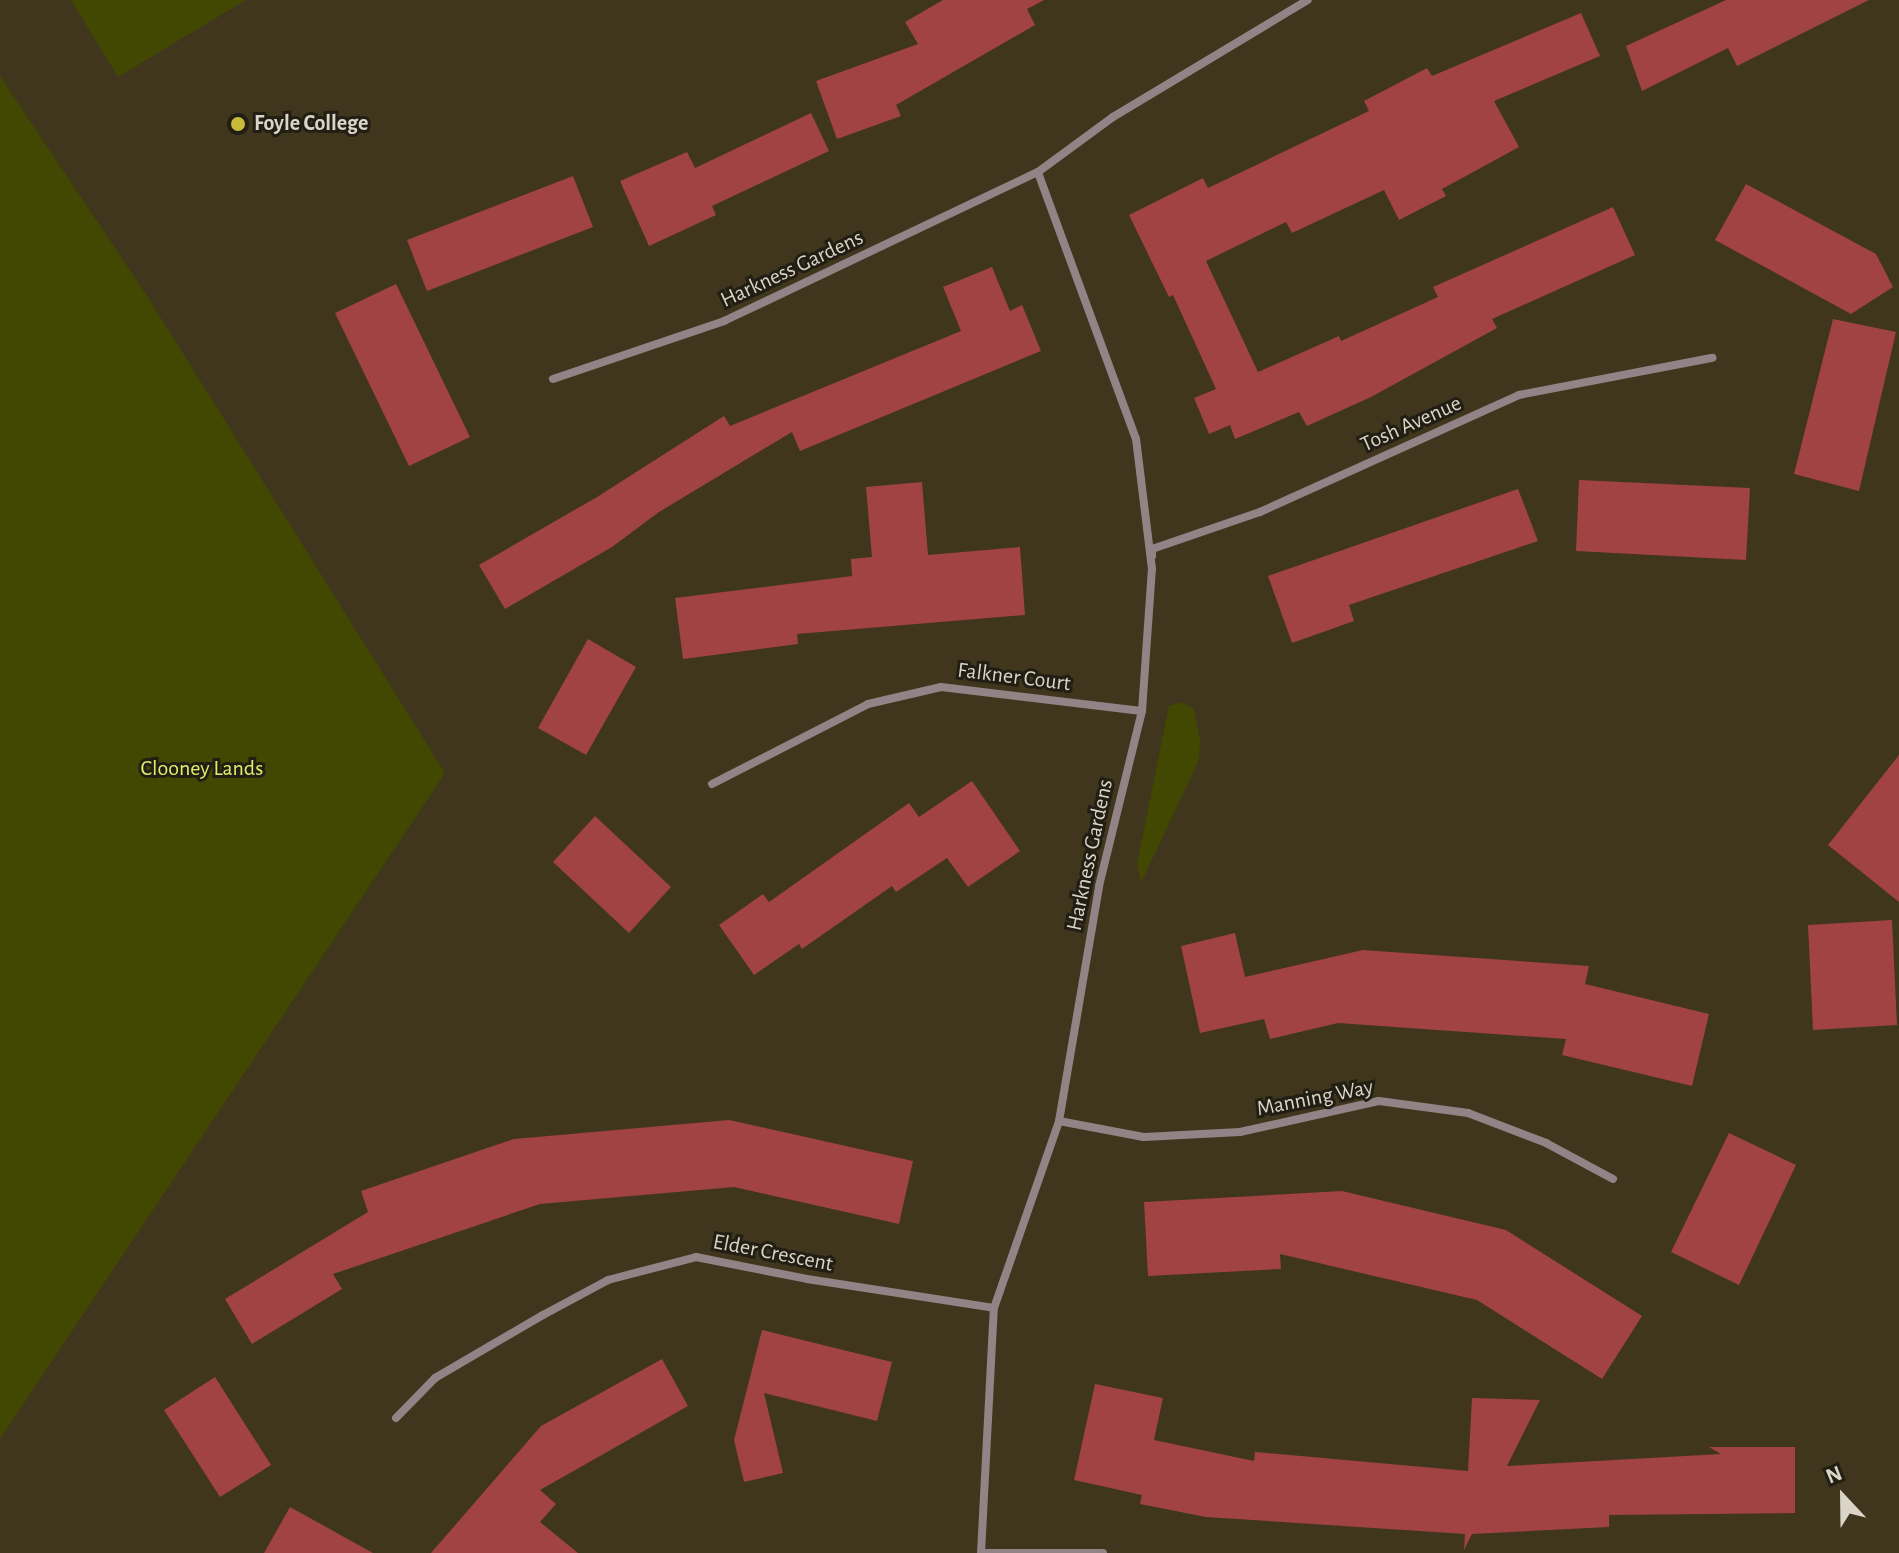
<!DOCTYPE html>
<html>
<head>
<meta charset="utf-8">
<style>
	body { margin:0 }
	#map { position:relative; width:1899px; height:1553px; overflow:hidden; background:#3f361d; font-family:"Alegreya Sans",sans-serif }
	div>[style] { position:absolute }
	.green>* { inset:0; background:#424702 }
	.building>* { inset:0; background:#a14243 }
	.street>* { height:8px; margin:-4px; padding:0 4px; transform-origin:4px; border-radius:4px; background:#928386 }
	.dots>* { width:22px; height:22px; translate:-50% -50%; box-sizing:border-box; border:4px solid #221e13; border-radius:50% }
	span { translate:-50% -50%; white-space:nowrap; text-align:center; line-height:1.15; -webkit-text-stroke:6px #221e13; paint-order:stroke }
	.poi-label { font-size:22px; color:#dad5c7; font-weight:700 }
	.left { translate:0 -50%; text-align:left }
	.street-label { font-size:22px; color:#dad5c7 }
	.park-label { font-size:22px; color:#dfee6a }
	.north { position:absolute; left:1803px; top:1457px; width:80px; height:80px; -webkit-text-stroke:6px #221e13; paint-order:stroke; rotate:338deg; font-size:22px; font-weight:700; line-height:32px; text-align:center; color:#dad5c7 }
	.north::after { content:''; display:block; margin:auto; width:28px; height:36px; background:#dad5c7; clip-path:polygon(50% 0,100% 100%,50% 72%,0 100%) }
</style>
</head>
<body>
<div id="map">
	<div class="green">
		<div style="clip-path:polygon(71px 0,246px 0,118px 77px)"></div>
		<div style="clip-path:polygon(0 76px,149px 299px,445px 773px,0 1439px)"></div>
		<div style="clip-path:polygon(1182px 702px,1194px 710px,1200px 740px,1199px 760px,1141px 883px,1137px 864px,1169px 706px)"></div>
	</div>
	<div class="building">
		<div style="clip-path:polygon(943px 0,1044px 0,1027px 9px,1035px 25px,896px 105px,901px 116px,837px 139px,816px 81px,918px 44px,905px 22px)"></div>
		<div style="clip-path:polygon(1726px 0,1869px 0,1737px 66px,1728px 48px,1642px 91px,1626px 46px)"></div>
		<div style="clip-path:polygon(1581px 13px,1600px 56px,1494px 101px,1519px 147px,1442px 189px,1446px 196px,1399px 220px,1384px 190px,1292px 233px,1286px 222px,1206px 261px,1258px 372px,1339px 336px,1341px 341px,1438px 297px,1433px 287px,1613px 207px,1635px 255px,1492px 319px,1497px 328px,1371px 397px,1307px 426px,1299px 412px,1235px 439px,1230px 425px,1209px 434px,1194px 398px,1216px 389px,1173px 295px,1169px 297px,1129px 215px,1203px 178px,1208px 188px,1369px 111px,1364px 101px,1427px 68px,1432px 76px)"></div>
		<div style="clip-path:polygon(811px 113px,829px 151px,712px 206px,716px 215px,649px 246px,620px 181px,687px 152px,695px 168px)"></div>
		<div style="clip-path:polygon(573px 176px,593px 227px,427px 291px,407px 240px)"></div>
		<div style="clip-path:polygon(1746px 184px,1876px 254px,1893px 287px,1851px 314px,1715px 240px)"></div>
		<div style="clip-path:polygon(992px 267px,1010px 311px,1022px 305px,1041px 351px,800px 451px,792px 432px,659px 512px,612px 547px,505px 609px,479px 565px,597px 497px,724px 416px,730px 426px,961px 331px,943px 287px)"></div>
		<div style="clip-path:polygon(396px 284px,470px 437px,409px 466px,335px 313px)"></div>
		<div style="clip-path:polygon(1833px 319px,1896px 332px,1859px 491px,1794px 474px)"></div>
		<div style="clip-path:polygon(1579px 480px,1750px 488px,1746px 560px,1576px 551px)"></div>
		<div style="clip-path:polygon(922px 482px,928px 555px,1020px 547px,1025px 615px,797px 634px,798px 644px,683px 659px,675px 598px,852px 576px,851px 559px,872px 557px,866px 487px)"></div>
		<div style="clip-path:polygon(1518px 489px,1538px 541px,1349px 605px,1354px 621px,1292px 643px,1268px 576px)"></div>
		<div style="clip-path:polygon(588px 639px,636px 667px,586px 755px,538px 728px)"></div>
		<div style="clip-path:polygon(1899px 755px,1899px 902px,1828px 845px)"></div>
		<div style="clip-path:polygon(972px 781px,1020px 851px,968px 887px,947px 858px,896px 892px,892px 886px,802px 949px,799px 944px,754px 975px,719px 925px,763px 894px,769px 902px,909px 803px,919px 817px)"></div>
		<div style="clip-path:polygon(595px 816px,671px 887px,629px 933px,553px 862px)"></div>
		<div style="clip-path:polygon(1892px 920px,1897px 1025px,1813px 1030px,1808px 925px)"></div>
		<div style="clip-path:polygon(1235px 933px,1245px 977px,1363px 950px,1589px 966px,1585px 984px,1709px 1014px,1692px 1086px,1562px 1055px,1566px 1039px,1338px 1023px,1270px 1039px,1264px 1019px,1200px 1033px,1181px 946px)"></div>
		<div style="clip-path:polygon(729px 1120px,913px 1161px,899px 1224px,734px 1187px,540px 1204px,333px 1274px,342px 1289px,252px 1344px,225px 1299px,368px 1212px,361px 1191px,514px 1139px)"></div>
		<div style="clip-path:polygon(1729px 1133px,1796px 1165px,1739px 1285px,1671px 1252px)"></div>
		<div style="clip-path:polygon(1342px 1191px,1506px 1230px,1642px 1316px,1602px 1379px,1477px 1300px,1280px 1254px,1281px 1269px,1148px 1276px,1144px 1202px)"></div>
		<div style="clip-path:polygon(762px 1330px,892px 1362px,877px 1421px,764px 1393px,783px 1473px,744px 1482px,734px 1440px)"></div>
		<div style="clip-path:polygon(662px 1359px,688px 1406px,540px 1490px,556px 1504px,540px 1522px,578px 1553px,431px 1553px,541px 1426px)"></div>
		<div style="clip-path:polygon(215px 1377px,271px 1465px,220px 1497px,164px 1410px)"></div>
		<div style="clip-path:polygon(1095px 1384px,1163px 1398px,1154px 1440px,1254px 1461px,1255px 1452px,1468px 1471px,1472px 1398px,1540px 1400px,1507px 1466px,1721px 1454px,1709px 1447px,1795px 1447px,1795px 1513px,1609px 1515px,1609px 1527px,1472px 1534px,1464px 1550px,1465px 1534px,1206px 1517px,1140px 1504px,1142px 1495px,1074px 1480px)"></div>
		<div style="clip-path:polygon(290px 1507px,373px 1553px,264px 1553px)"></div>
	</div>
	<div class="street">
		<div style="left:553px;top:379px;width:181px;rotate:-18.7deg"></div>
		<div style="left:724px;top:321px;width:348px;rotate:-25.4deg"></div>
		<div style="left:1038px;top:172px;width:93px;rotate:-36.3deg"></div>
		<div style="left:1113px;top:117px;width:227px;rotate:-31deg"></div>
		<div style="left:1152px;top:556px;width:7px;rotate:-90deg"></div>
		<div style="left:1152px;top:549px;width:114px;rotate:-18.9deg"></div>
		<div style="left:1260px;top:512px;width:284px;rotate:-24.3deg"></div>
		<div style="left:1519px;top:395px;width:197px;rotate:-10.9deg"></div>
		<div style="left:712px;top:784px;width:175px;rotate:-27.1deg"></div>
		<div style="left:868px;top:704px;width:75px;rotate:-13.1deg"></div>
		<div style="left:941px;top:687px;width:202px;rotate:6.8deg"></div>
		<div style="left:1059px;top:1121px;width:86px;rotate:10.7deg"></div>
		<div style="left:1144px;top:1137px;width:96px;rotate:-3deg"></div>
		<div style="left:1240px;top:1132px;width:142px;rotate:-12.6deg"></div>
		<div style="left:1379px;top:1101px;width:90px;rotate:7.7deg"></div>
		<div style="left:1468px;top:1113px;width:84px;rotate:21deg"></div>
		<div style="left:1546px;top:1143px;width:76px;rotate:28.2deg"></div>
		<div style="left:396px;top:1418px;width:56px;rotate:-45.7deg"></div>
		<div style="left:435px;top:1378px;width:125px;rotate:-30.3deg"></div>
		<div style="left:543px;top:1315px;width:74px;rotate:-28.3deg"></div>
		<div style="left:608px;top:1280px;width:91px;rotate:-14.6deg"></div>
		<div style="left:696px;top:1257px;width:113px;rotate:11.2deg"></div>
		<div style="left:807px;top:1279px;width:189px;rotate:8.8deg"></div>
		<div style="left:981px;top:1553px;width:245px;rotate:-87deg"></div>
		<div style="left:994px;top:1308px;width:198px;rotate:-70.8deg"></div>
		<div style="left:1059px;top:1121px;width:238px;rotate:-80.3deg"></div>
		<div style="left:1099px;top:886px;width:180px;rotate:-76.2deg"></div>
		<div style="left:1142px;top:711px;width:142px;rotate:-86deg"></div>
		<div style="left:1152px;top:569px;width:131px;rotate:-97deg"></div>
		<div style="left:1136px;top:439px;width:284px;rotate:-110.2deg"></div>
		<div style="left:982px;top:1553px;width:121px"></div>
	</div>
	<div class="dots">
		<div style="left:238px;top:124px;background:#c9ba3a"></div>
	</div>
	<div class="poi-label">
		<span class="left" style="left:254px;top:124px">Foyle College</span>
	</div>
	<div class="street-label">
		<span style="left:792px;top:269px;rotate:-25deg">Harkness Gardens</span>
		<span style="left:1411px;top:424px;rotate:-24deg">Tosh Avenue</span>
		<span style="left:1014px;top:677px;rotate:7deg">Falkner Court</span>
		<span style="left:1090px;top:855px;rotate:-78deg">Harkness Gardens</span>
		<span style="left:1315px;top:1098px;rotate:-11deg">Manning Way</span>
		<span style="left:773px;top:1253px;rotate:11deg">Elder Crescent</span>
	</div>
	<div class="park-label">
		<span style="left:202px;top:769px">Clooney Lands</span>
	</div>
	<div class="north">N</div>
</div>
</body>
</html>
